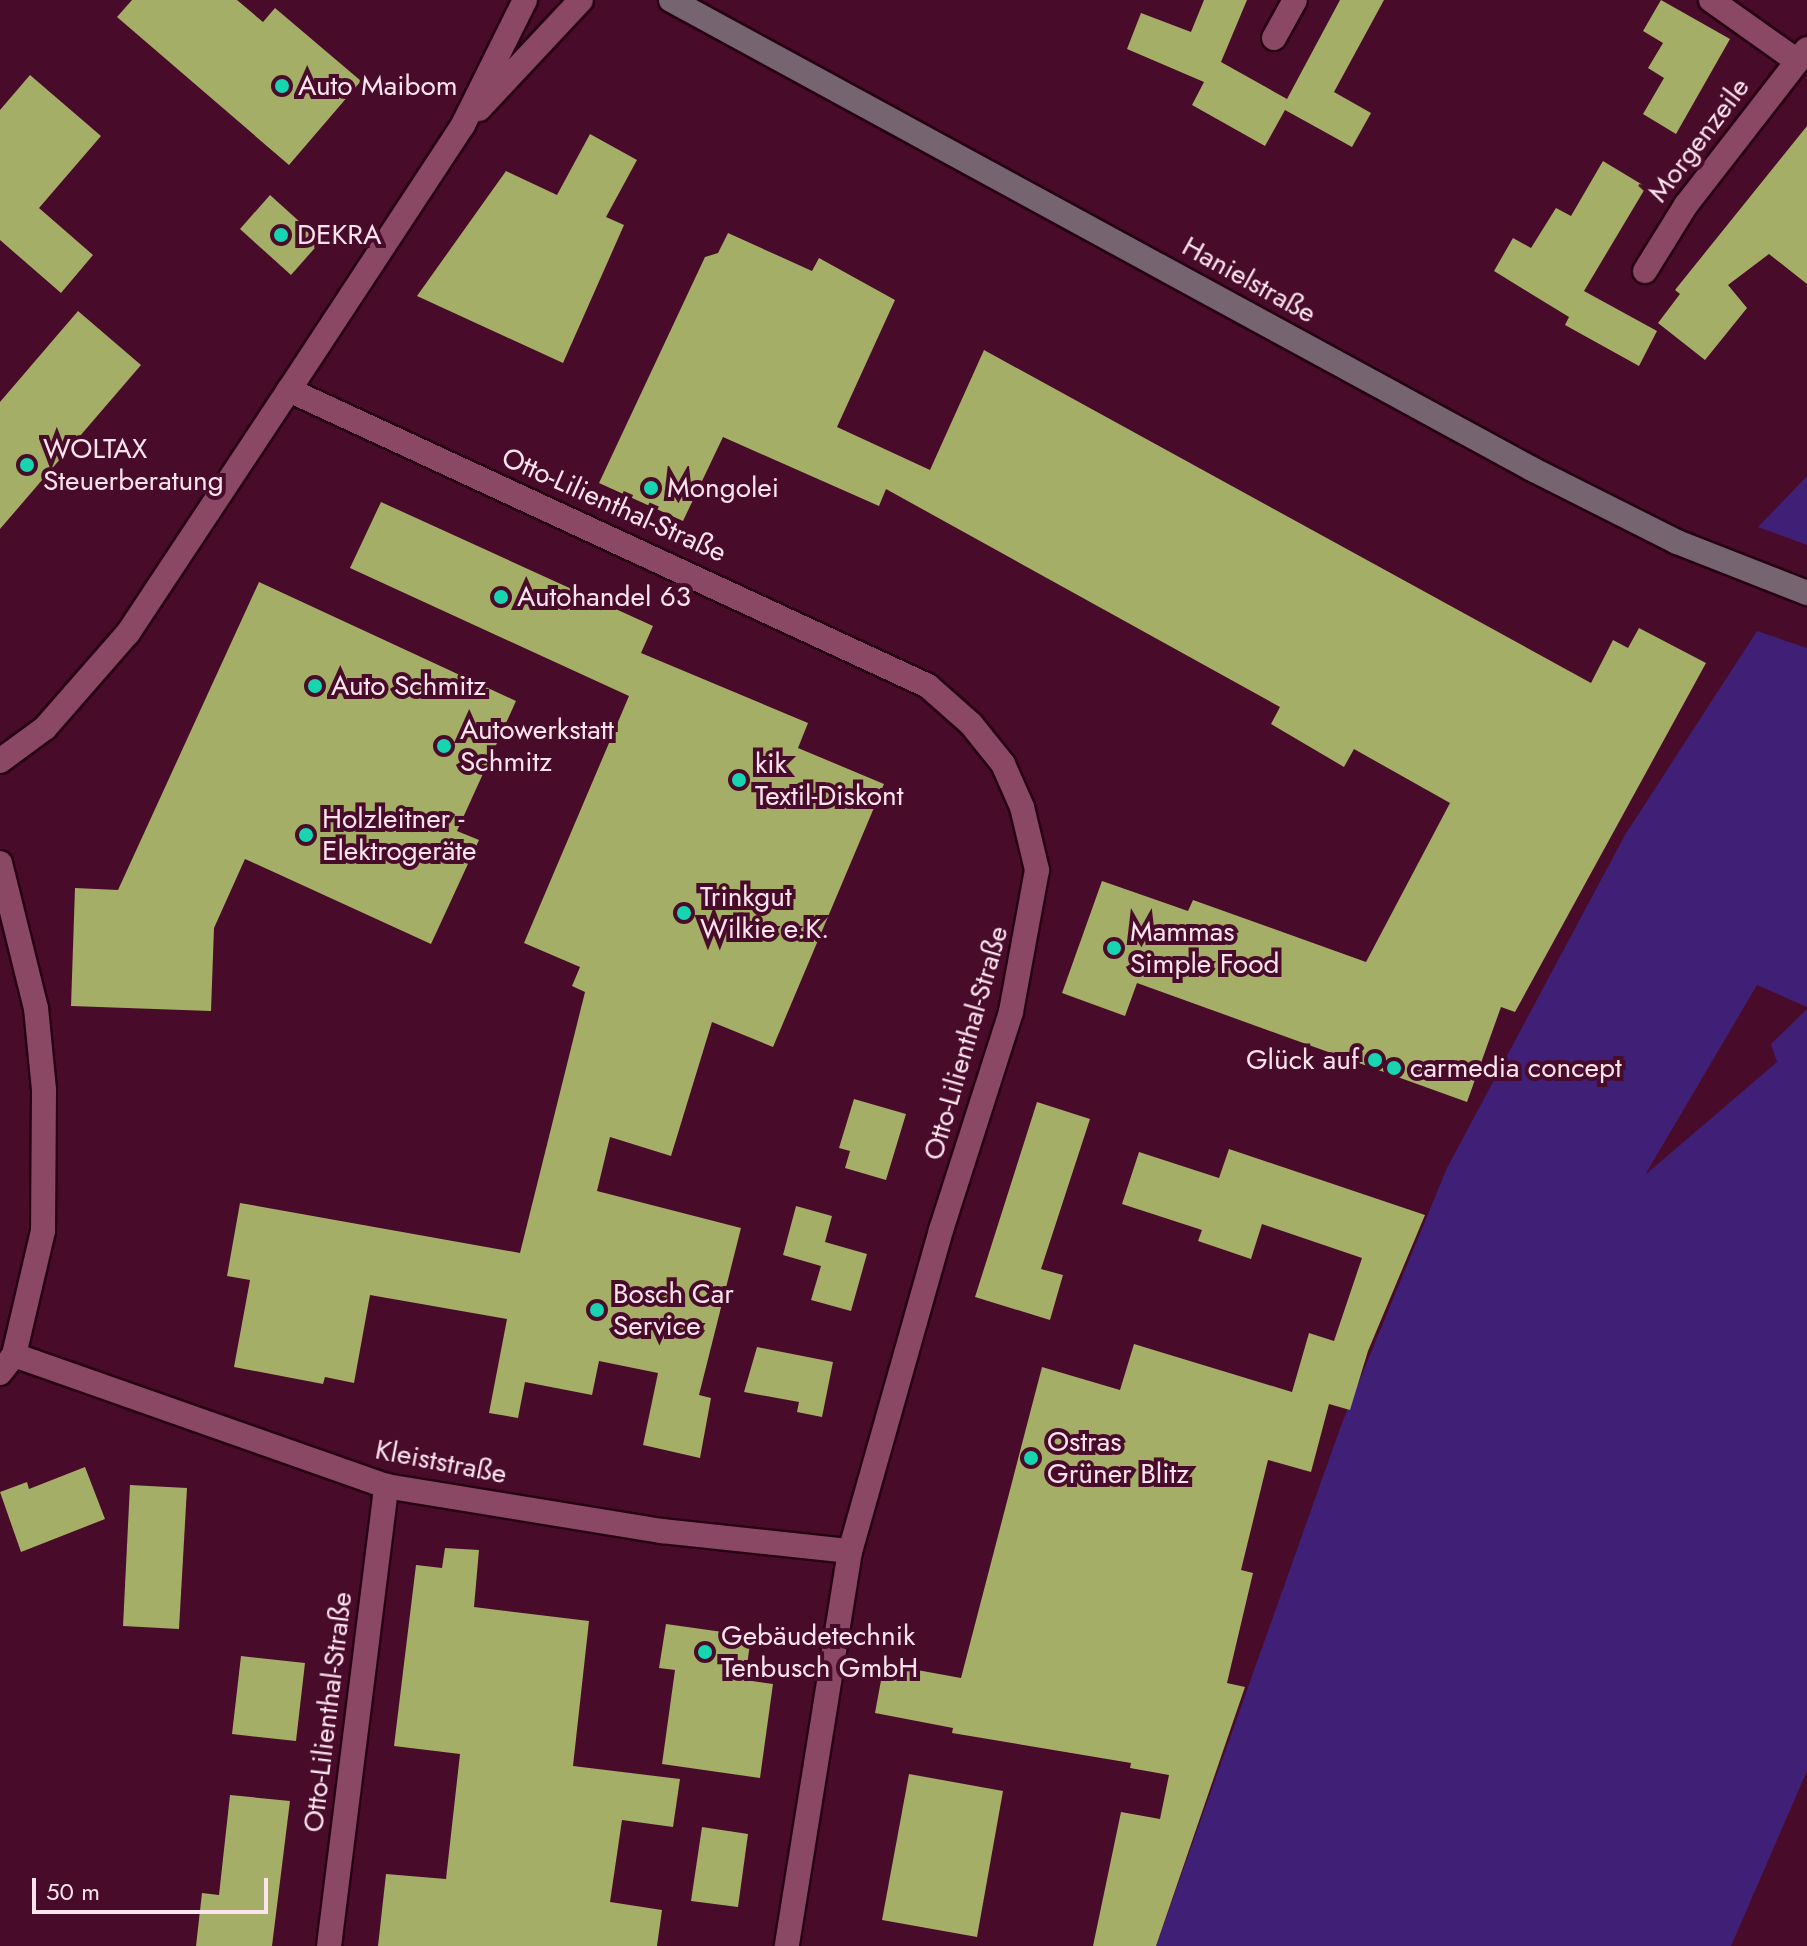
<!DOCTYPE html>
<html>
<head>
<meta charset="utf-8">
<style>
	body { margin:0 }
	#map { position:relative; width:1807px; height:1946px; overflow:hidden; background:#490b2a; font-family:Jost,sans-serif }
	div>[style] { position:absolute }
	.green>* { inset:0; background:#401f76 }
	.building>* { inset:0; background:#a4ae66 }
	.roads { filter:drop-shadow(2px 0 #270012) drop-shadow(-2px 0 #270012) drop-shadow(0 2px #270012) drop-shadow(0 -2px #270012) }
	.minor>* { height:24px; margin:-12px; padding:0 12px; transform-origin:12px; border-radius:12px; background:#8b4864 }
	.secondary>* { height:24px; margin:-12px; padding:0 12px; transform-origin:12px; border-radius:12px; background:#776471 }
	.dots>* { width:22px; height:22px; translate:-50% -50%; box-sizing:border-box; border:4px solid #490b2a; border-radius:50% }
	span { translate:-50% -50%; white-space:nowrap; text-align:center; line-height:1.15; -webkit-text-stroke:8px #490b2a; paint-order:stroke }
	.poi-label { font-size:28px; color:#fce4ec }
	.left { translate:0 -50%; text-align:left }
	.right { translate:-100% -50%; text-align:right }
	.street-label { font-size:28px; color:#fce4ec }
	.scale { position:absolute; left:32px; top:1878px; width:236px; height:36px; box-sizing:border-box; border:4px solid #fce4ec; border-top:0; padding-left:10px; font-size:24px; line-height:28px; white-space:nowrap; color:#fce4ec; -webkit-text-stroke:6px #490b2a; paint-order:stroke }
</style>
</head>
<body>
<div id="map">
	<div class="green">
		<div style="clip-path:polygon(1807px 476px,1807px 545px,1758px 527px,1788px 496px)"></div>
		<div style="clip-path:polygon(1757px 631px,1807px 648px,1807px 1007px,1757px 985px,1645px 1175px,1777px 1062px,1771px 1044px,1807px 1009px,1807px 1771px,1731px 1946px,1156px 1946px,1342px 1423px,1447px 1168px,1625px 835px)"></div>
	</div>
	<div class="building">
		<div style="clip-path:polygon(132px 0,237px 0,263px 22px,275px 8px,361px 81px,289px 165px,117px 17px)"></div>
		<div style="clip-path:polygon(1204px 0,1247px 0,1221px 62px,1287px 99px,1340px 0,1384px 0,1334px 92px,1371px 113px,1352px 147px,1285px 110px,1265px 146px,1192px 105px,1204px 82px,1127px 49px,1141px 13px,1191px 32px)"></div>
		<div style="clip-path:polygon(1661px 0,1730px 39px,1676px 134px,1643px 114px,1664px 78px,1648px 68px,1663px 43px,1643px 31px)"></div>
		<div style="clip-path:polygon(30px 75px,101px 136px,39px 208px,93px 255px,61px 293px,0 240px,0 110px)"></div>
		<div style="clip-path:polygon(1807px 126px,1807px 284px,1769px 254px,1728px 285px,1747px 308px,1705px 360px,1658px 323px,1680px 294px,1675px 290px)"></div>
		<div style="clip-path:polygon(590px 134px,637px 160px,606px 217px,624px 225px,563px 363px,417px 296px,506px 171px,557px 195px)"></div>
		<div style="clip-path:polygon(1603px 161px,1646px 187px,1584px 291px,1657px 331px,1639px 366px,1565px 325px,1569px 317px,1494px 271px,1513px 238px,1531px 248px,1556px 208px,1571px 216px)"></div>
		<div style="clip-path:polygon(270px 195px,321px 241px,291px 275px,240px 229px)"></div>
		<div style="clip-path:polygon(728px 233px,812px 271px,819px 258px,895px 300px,837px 427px,930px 470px,984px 350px,1591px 683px,1613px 640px,1628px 648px,1639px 628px,1706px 663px,1515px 1012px,1501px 1007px,1467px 1102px,1137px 983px,1125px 1016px,1062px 993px,1102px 881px,1188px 911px,1193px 900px,1366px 962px,1450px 803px,1354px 749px,1344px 767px,1271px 724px,1280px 707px,886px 489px,879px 506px,723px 437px,683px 521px,599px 483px,705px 257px,718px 253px)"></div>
		<div style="clip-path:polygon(78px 311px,141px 365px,0 529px,0 402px)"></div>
		<div style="clip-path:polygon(381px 502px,653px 626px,641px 653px,808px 723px,798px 748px,884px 784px,773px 1047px,712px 1022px,671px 1156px,610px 1137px,597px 1191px,741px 1228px,699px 1395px,711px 1398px,700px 1458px,643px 1445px,658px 1373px,599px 1361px,592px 1395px,525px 1382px,518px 1418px,489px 1413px,507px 1319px,370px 1295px,354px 1383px,325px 1377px,323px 1384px,234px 1367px,250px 1280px,227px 1276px,240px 1203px,520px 1253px,585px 992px,572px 986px,580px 967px,524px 943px,629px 696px,350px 568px)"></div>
		<div style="clip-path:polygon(259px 582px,516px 701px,457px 831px,479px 840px,431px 944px,245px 859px,214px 928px,211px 1011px,71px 1006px,75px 888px,118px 890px)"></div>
		<div style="clip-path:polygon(854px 1099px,906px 1114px,886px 1180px,845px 1168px,850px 1151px,839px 1148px)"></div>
		<div style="clip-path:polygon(1037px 1102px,1090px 1119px,1041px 1269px,1063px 1275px,1050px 1320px,975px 1297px)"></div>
		<div style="clip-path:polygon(1229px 1149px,1425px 1215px,1368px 1351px,1350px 1410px,1329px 1404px,1311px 1472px,1268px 1460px,1241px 1570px,1253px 1573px,1227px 1683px,1245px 1687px,1156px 1946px,1093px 1946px,1121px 1812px,1160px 1819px,1169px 1775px,1130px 1768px,1131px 1763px,952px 1733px,953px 1728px,875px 1713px,884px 1664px,961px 1678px,1042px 1367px,1120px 1390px,1134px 1344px,1292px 1392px,1309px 1333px,1334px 1341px,1362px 1258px,1262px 1224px,1251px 1259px,1198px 1241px,1202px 1230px,1122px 1204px,1139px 1152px,1219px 1178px)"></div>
		<div style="clip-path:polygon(796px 1206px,832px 1216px,825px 1242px,867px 1254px,851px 1311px,811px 1300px,821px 1266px,783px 1255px)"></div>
		<div style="clip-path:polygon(757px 1347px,833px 1362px,822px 1417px,797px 1412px,799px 1402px,744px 1392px)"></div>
		<div style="clip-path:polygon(85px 1467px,105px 1519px,21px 1552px,0 1492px,27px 1482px,29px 1489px)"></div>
		<div style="clip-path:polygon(130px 1485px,187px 1488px,179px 1629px,123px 1626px)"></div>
		<div style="clip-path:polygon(445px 1548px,479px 1550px,474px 1607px,589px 1621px,573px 1766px,680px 1779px,673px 1827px,622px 1820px,610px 1902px,662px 1910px,657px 1946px,378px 1946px,386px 1874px,446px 1879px,460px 1754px,394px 1746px,416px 1565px,442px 1568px)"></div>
		<div style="clip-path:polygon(666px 1624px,751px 1636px,745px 1680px,773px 1684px,760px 1778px,662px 1764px,675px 1670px,659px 1668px)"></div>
		<div style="clip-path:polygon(241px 1656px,305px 1663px,296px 1741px,232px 1734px)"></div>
		<div style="clip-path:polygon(909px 1774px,1003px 1791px,977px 1937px,882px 1920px)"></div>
		<div style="clip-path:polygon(230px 1795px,290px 1801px,272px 1946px,196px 1946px,202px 1893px,219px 1895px)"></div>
		<div style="clip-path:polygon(702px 1827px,748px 1834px,738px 1907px,691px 1901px)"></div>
	</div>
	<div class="roads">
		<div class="minor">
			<div style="left:525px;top:0;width:140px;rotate:116.4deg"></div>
			<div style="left:463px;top:125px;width:317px;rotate:123.3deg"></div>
			<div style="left:289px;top:390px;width:704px;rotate:24.85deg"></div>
			<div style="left:928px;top:686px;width:57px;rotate:41.5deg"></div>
			<div style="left:971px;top:724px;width:51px;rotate:51.3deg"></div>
			<div style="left:1003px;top:764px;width:47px;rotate:66.2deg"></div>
			<div style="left:1022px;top:807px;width:65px;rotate:76.6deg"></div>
			<div style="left:1037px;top:870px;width:144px;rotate:100.4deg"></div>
			<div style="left:1011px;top:1012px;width:229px;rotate:107.8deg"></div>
			<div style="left:941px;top:1230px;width:334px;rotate:105.8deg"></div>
			<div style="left:850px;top:1551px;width:400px;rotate:99.1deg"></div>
			<div style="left:1711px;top:0;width:105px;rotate:35.3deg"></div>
			<div style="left:1274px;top:38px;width:43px;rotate:-61.1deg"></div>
			<div style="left:479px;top:109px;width:149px;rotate:-46.9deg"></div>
			<div style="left:1645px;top:271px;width:78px;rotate:-58.2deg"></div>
			<div style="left:1686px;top:205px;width:197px;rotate:-52.2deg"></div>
			<div style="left:0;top:761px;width:56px;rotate:-36.3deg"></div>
			<div style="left:45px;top:728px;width:126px;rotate:-48.9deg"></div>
			<div style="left:128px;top:633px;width:291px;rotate:-56.5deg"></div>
			<div style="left:0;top:863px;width:149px;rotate:76.1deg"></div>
			<div style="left:36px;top:1008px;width:82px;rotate:84.4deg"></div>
			<div style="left:44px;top:1090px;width:141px;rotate:90.4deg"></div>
			<div style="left:43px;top:1231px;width:127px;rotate:103.2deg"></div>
			<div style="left:14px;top:1355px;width:23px;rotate:128deg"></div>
			<div style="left:14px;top:1355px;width:394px;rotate:19.4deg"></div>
			<div style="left:386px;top:1486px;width:280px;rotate:9.3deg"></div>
			<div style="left:662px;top:1531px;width:189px;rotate:6.1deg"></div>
			<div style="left:329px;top:1946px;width:464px;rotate:-82.9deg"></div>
		</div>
		<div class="secondary">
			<div style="left:671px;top:0;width:980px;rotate:28.58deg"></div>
			<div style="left:1532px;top:469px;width:162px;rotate:26.7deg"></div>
			<div style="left:1677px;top:542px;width:140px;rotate:21.4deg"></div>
		</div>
	</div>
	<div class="dots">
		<div style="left:282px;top:86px;background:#18d5b2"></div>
		<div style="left:281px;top:235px;background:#18d5b2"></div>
		<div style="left:27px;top:465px;background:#18d5b2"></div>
		<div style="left:651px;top:488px;background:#18d5b2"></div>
		<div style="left:501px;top:597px;background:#18d5b2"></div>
		<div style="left:315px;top:686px;background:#18d5b2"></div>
		<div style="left:444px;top:746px;background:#18d5b2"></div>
		<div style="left:739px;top:780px;background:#18d5b2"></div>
		<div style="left:306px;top:835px;background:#18d5b2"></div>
		<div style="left:684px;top:913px;background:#18d5b2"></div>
		<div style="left:1114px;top:948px;background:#18d5b2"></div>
		<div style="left:1375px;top:1060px;background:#18d5b2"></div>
		<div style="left:1394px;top:1068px;background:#18d5b2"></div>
		<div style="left:597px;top:1310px;background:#18d5b2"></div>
		<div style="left:1031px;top:1458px;background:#18d5b2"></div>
		<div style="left:705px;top:1652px;background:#18d5b2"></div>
	</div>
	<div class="poi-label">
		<span class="left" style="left:298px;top:86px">Auto Maibom</span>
		<span class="left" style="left:297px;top:235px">DEKRA</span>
		<span class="left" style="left:43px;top:465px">WOLTAX<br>Steuerberatung</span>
		<span class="left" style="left:667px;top:488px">Mongolei</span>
		<span class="left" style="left:517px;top:597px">Autohandel 63</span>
		<span class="left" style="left:331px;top:686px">Auto Schmitz</span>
		<span class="left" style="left:460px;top:746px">Autowerkstatt<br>Schmitz</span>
		<span class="left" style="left:755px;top:780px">kik<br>Textil-Diskont</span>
		<span class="left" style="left:322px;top:835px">Holzleitner -<br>Elektrogeräte</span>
		<span class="left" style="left:700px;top:913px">Trinkgut<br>Wilkie e.K.</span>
		<span class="left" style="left:1130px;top:948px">Mammas<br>Simple Food</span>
		<span class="right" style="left:1359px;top:1060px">Glück auf</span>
		<span class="left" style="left:1410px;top:1068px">carmedia concept</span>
		<span class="left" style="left:613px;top:1310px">Bosch Car<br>Service</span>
		<span class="left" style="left:1047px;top:1458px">Ostras<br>Grüner Blitz</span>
		<span class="left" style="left:721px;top:1652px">Gebäudetechnik<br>Tenbusch GmbH</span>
	</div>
	<div class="street-label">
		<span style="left:1699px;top:140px;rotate:-53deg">Morgenzeile</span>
		<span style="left:1249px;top:280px;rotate:29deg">Hanielstraße</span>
		<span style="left:614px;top:505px;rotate:24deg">Otto-Lilienthal-Straße</span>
		<span style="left:966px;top:1043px;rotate:-74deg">Otto-Lilienthal-Straße</span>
		<span style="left:441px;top:1462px;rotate:11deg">Kleiststraße</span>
		<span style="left:328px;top:1712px;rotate:-83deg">Otto-Lilienthal-Straße</span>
	</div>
	<div class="scale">50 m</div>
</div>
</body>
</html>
